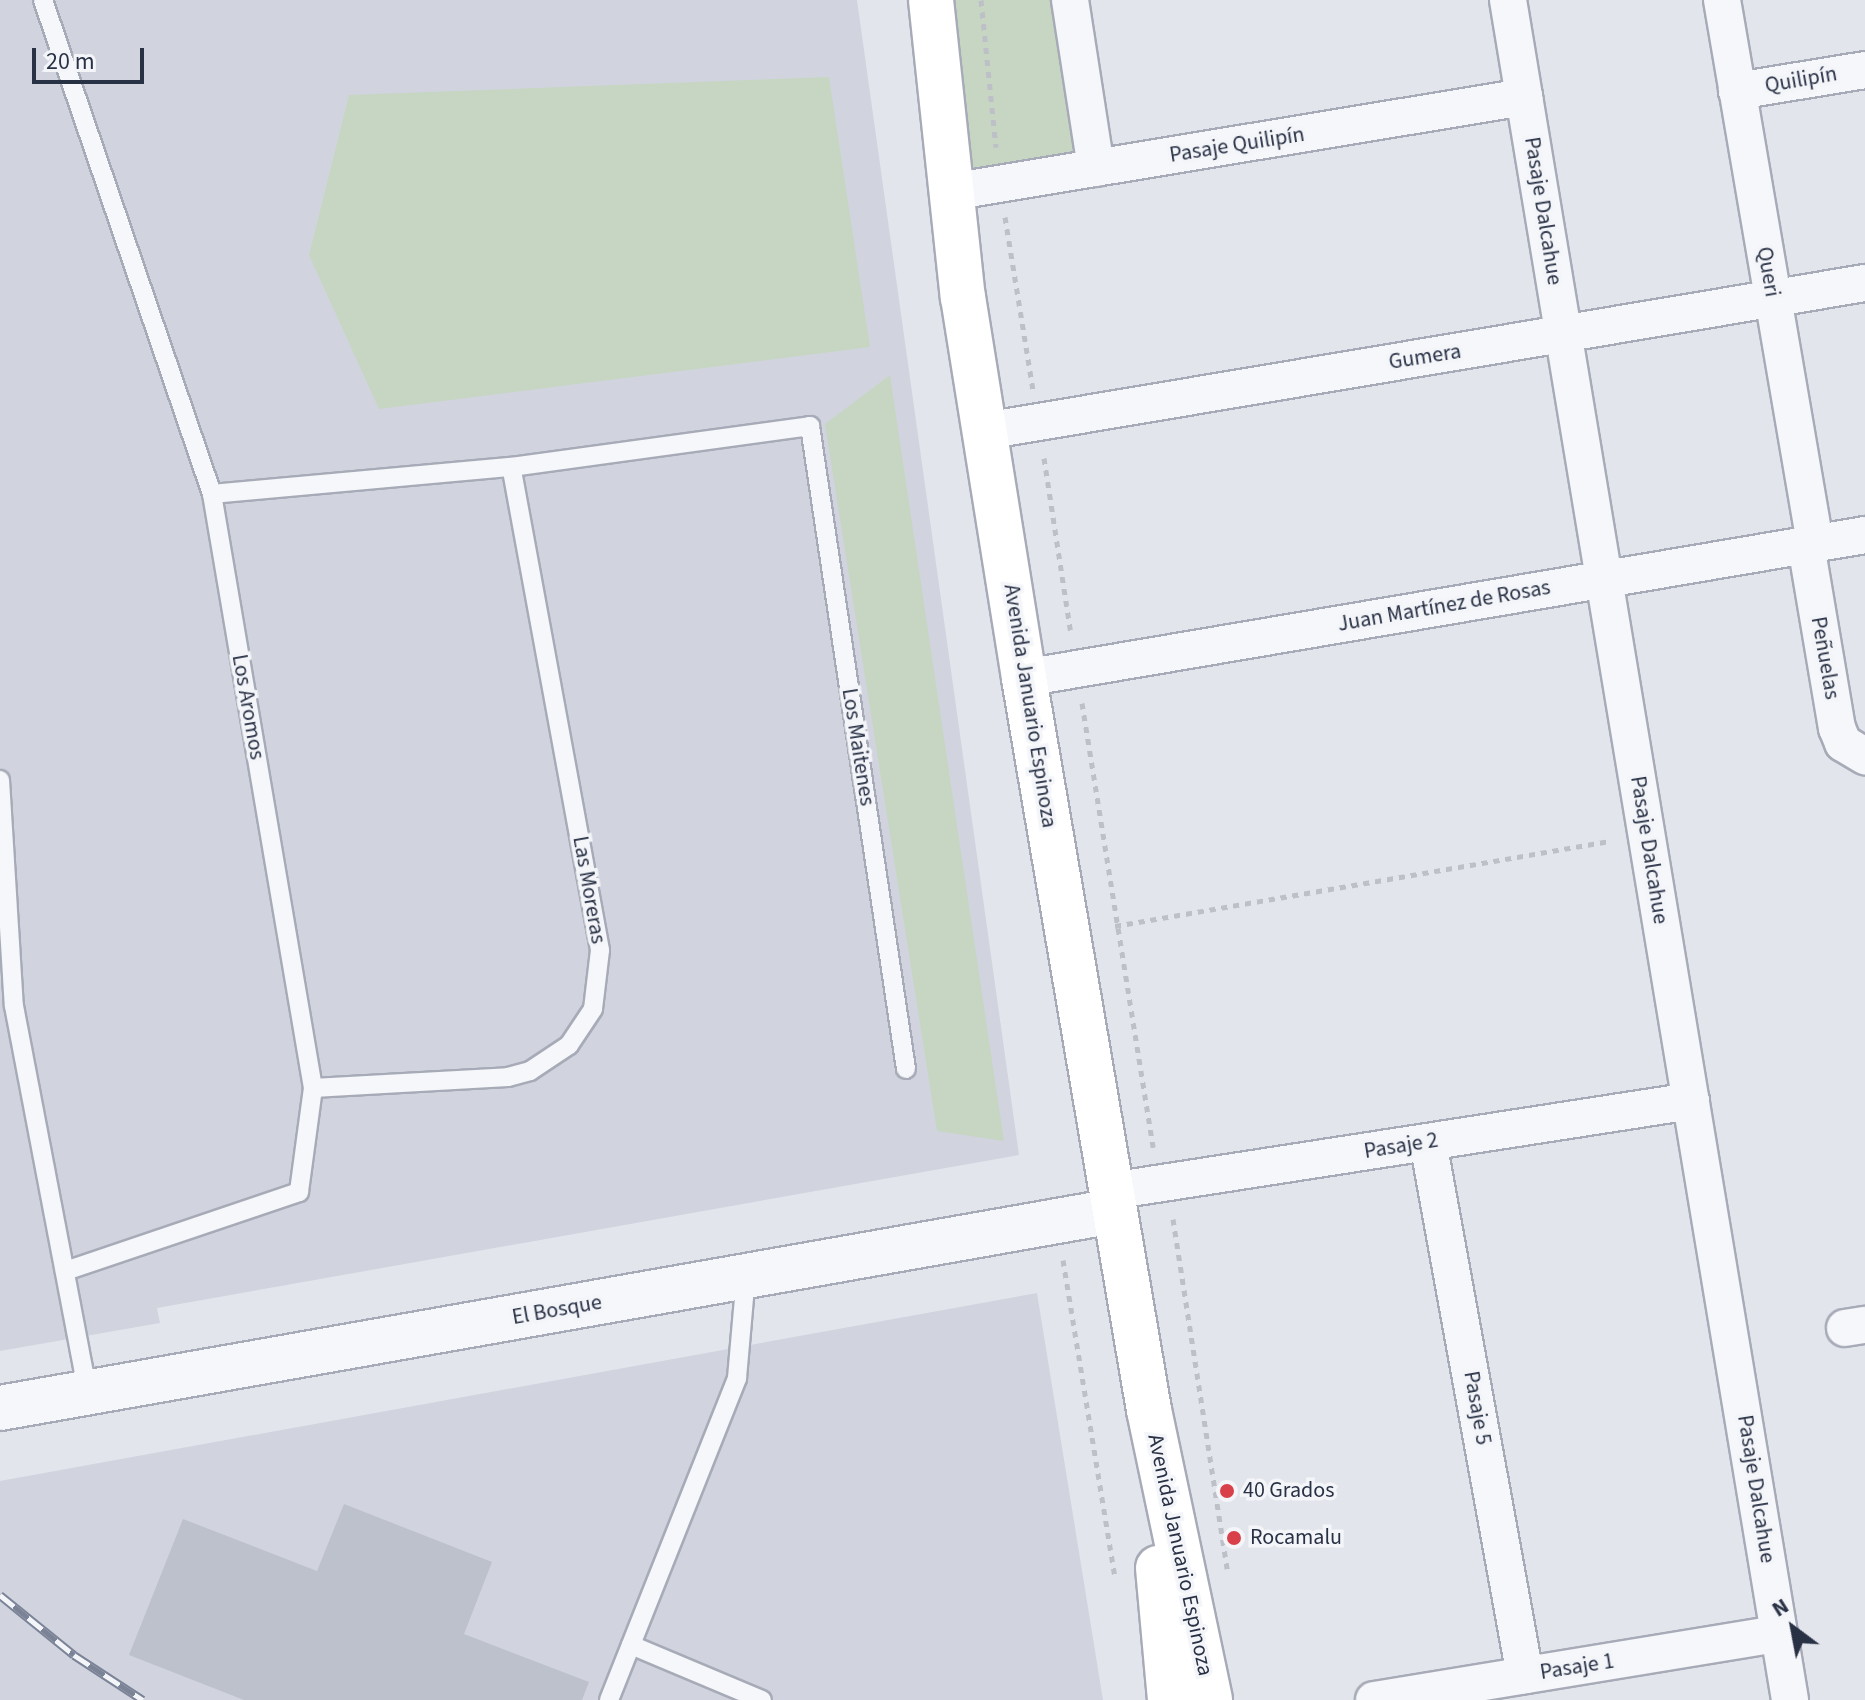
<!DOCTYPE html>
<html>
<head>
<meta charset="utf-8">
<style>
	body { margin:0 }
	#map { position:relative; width:1865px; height:1700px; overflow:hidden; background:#e3e5ec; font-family:"Source Sans 3",sans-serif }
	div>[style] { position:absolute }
	.built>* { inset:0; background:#d1d4de }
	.green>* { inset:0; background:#c6d6c3 }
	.building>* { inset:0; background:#bcc1cc }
	.path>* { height:5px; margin-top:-2.5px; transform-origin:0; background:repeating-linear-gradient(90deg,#bdc0c7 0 6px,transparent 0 12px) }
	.roads { filter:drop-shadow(2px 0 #a7abb7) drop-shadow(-2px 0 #a7abb7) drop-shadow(0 2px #a7abb7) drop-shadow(0 -2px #a7abb7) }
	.service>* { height:18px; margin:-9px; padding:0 9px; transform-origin:9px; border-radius:9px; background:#f6f7fa }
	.minor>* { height:36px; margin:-18px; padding:0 18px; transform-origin:18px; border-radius:18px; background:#f6f7fa }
	.tertiary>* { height:44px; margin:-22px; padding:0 22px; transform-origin:22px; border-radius:22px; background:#f6f7fa }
	.secondary>* { height:44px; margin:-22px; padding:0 22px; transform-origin:22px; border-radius:22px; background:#fff }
	.rail>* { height:9px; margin-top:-4.5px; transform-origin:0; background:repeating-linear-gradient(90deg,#f3f5f9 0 18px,#7b8397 0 36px); box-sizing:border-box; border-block:2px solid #7b8397 }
	.dots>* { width:22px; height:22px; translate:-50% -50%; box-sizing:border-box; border:4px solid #f3f5f9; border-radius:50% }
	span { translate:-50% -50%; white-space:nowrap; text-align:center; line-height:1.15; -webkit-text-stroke:7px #f3f5f9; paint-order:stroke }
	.street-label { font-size:22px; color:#293145 }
	.poi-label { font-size:22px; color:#293145 }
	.left { translate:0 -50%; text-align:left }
	.north { position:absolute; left:1753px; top:1588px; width:80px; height:80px; -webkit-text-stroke:6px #f3f5f9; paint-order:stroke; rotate:328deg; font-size:22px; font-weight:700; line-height:32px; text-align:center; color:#293145 }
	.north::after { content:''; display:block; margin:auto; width:28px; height:36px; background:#293145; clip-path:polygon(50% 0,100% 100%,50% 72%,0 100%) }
	.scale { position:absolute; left:32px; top:48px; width:112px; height:36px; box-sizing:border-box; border:4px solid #293145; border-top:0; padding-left:10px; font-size:24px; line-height:28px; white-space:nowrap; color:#293145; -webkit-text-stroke:6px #f3f5f9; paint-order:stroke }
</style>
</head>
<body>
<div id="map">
	<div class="built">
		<div style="clip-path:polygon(0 0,857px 0,1019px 1155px,157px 1308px,160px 1323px,0 1351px)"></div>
		<div style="clip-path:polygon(1037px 1293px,1103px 1700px,0 1700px,0 1481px)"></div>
	</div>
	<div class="green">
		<div style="clip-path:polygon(944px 0,1061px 0,1084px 161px,960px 173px)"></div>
		<div style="clip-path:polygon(829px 77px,870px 347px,379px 409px,309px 255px,349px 95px)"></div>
		<div style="clip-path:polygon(890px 375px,1004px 1141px,937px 1131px,825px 424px)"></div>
	</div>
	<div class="building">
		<div style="clip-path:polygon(344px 1504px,492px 1562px,464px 1634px,589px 1682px,582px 1700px,244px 1700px,129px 1655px,183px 1519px,317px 1571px)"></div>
	</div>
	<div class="path">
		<div style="left:981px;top:0;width:148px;rotate:84.2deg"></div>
		<div style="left:1005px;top:217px;width:174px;rotate:80.8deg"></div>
		<div style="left:1044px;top:458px;width:178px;rotate:81.3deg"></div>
		<div style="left:1082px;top:703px;width:450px;rotate:80.9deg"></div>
		<div style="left:1115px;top:926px;width:502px;rotate:-9.74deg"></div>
		<div style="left:1173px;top:1219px;width:354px;rotate:81.2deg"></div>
		<div style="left:1063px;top:1260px;width:322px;rotate:80.7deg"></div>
	</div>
	<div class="roads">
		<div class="service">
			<div style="left:43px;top:0;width:522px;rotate:71.11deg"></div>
			<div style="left:212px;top:494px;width:603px;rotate:80.35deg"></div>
			<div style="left:313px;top:1088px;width:105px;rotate:97.7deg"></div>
			<div style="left:299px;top:1192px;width:247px;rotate:161.3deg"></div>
			<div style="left:212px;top:494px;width:300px;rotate:-5.2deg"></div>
			<div style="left:511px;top:467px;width:302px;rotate:-7.8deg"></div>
			<div style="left:810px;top:426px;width:650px;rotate:81.51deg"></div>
			<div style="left:0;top:780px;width:226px;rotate:86.5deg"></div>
			<div style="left:14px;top:1006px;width:394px;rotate:79.2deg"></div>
			<div style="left:313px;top:1088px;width:195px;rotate:-3.2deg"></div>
			<div style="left:508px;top:1077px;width:23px;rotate:-15deg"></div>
			<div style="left:530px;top:1071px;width:47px;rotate:-33.7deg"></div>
			<div style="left:569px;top:1045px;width:43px;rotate:-56.3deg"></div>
			<div style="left:593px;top:1009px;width:59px;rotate:-83.2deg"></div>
			<div style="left:600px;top:950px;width:491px;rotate:-100.4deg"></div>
			<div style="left:631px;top:1645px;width:142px;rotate:22.8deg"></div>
			<div style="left:609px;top:1700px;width:347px;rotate:-68.3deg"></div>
			<div style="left:737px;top:1378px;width:102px;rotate:-85deg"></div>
		</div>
		<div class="minor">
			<div style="left:1070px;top:0;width:170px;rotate:81.2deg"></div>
			<div style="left:1508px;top:0;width:1723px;rotate:80.58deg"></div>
			<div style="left:1722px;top:0;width:551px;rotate:80.28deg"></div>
			<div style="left:1737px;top:91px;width:130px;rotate:-9.3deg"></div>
			<div style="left:950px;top:192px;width:582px;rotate:-9.4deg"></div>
			<div style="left:985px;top:431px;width:892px;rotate:-9.55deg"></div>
			<div style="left:1806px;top:545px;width:186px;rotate:80.4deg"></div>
			<div style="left:1837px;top:728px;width:16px;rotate:68deg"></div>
			<div style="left:1843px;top:743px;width:26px;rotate:31deg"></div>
			<div style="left:1024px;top:678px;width:853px;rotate:-9.65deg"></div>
			<div style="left:1428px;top:1142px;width:542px;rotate:79.69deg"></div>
			<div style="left:1111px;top:1191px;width:587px;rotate:-8.82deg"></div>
			<div style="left:1845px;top:1328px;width:20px;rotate:-9deg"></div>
			<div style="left:1374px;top:1700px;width:410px;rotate:-9.3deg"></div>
		</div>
		<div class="tertiary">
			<div style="left:0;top:1408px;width:1131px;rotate:-10.03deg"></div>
		</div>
		<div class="secondary">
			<div style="left:931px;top:0;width:299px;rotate:83.9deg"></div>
			<div style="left:963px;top:297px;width:386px;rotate:80.9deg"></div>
			<div style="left:1024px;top:678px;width:743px;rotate:80.31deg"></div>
			<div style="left:1149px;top:1410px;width:296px;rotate:78.1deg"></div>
			<div style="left:1158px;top:1568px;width:133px;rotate:84.8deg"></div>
		</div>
	</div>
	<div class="rail">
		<div style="left:0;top:1595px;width:95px;rotate:39deg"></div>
		<div style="left:74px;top:1655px;width:82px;rotate:33.1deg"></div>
	</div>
	<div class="dots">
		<div style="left:1227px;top:1491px;background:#d84149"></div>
		<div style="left:1234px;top:1538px;background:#d84149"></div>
	</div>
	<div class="street-label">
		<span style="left:1801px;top:80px;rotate:-10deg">Quilipín</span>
		<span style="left:1237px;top:145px;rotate:-9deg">Pasaje Quilipín</span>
		<span style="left:1543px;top:211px;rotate:81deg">Pasaje Dalcahue</span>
		<span style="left:1768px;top:272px;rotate:80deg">Queri</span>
		<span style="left:1425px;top:357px;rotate:-9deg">Gumera</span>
		<span style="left:1444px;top:606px;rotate:-10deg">Juan Martínez de Rosas</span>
		<span style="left:1825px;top:658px;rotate:80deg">Peñuelas</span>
		<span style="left:1030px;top:706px;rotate:81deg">Avenida Januario Espinoza</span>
		<span style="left:248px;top:707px;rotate:80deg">Los Aromos</span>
		<span style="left:858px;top:747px;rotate:81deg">Los Maitenes</span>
		<span style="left:1649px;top:850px;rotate:81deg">Pasaje Dalcahue</span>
		<span style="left:589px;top:890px;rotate:80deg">Las Moreras</span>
		<span style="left:1401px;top:1146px;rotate:-9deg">Pasaje 2</span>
		<span style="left:557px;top:1310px;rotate:-10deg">El Bosque</span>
		<span style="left:1477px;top:1408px;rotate:80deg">Pasaje 5</span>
		<span style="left:1756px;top:1489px;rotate:81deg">Pasaje Dalcahue</span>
		<span style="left:1180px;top:1555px;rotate:78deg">Avenida Januario Espinoza</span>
		<span style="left:1577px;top:1667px;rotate:-9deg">Pasaje 1</span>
	</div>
	<div class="poi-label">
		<span class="left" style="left:1243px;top:1491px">40 Grados</span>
		<span class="left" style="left:1250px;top:1538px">Rocamalu</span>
	</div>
	<div class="north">N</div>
	<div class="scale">20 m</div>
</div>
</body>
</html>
